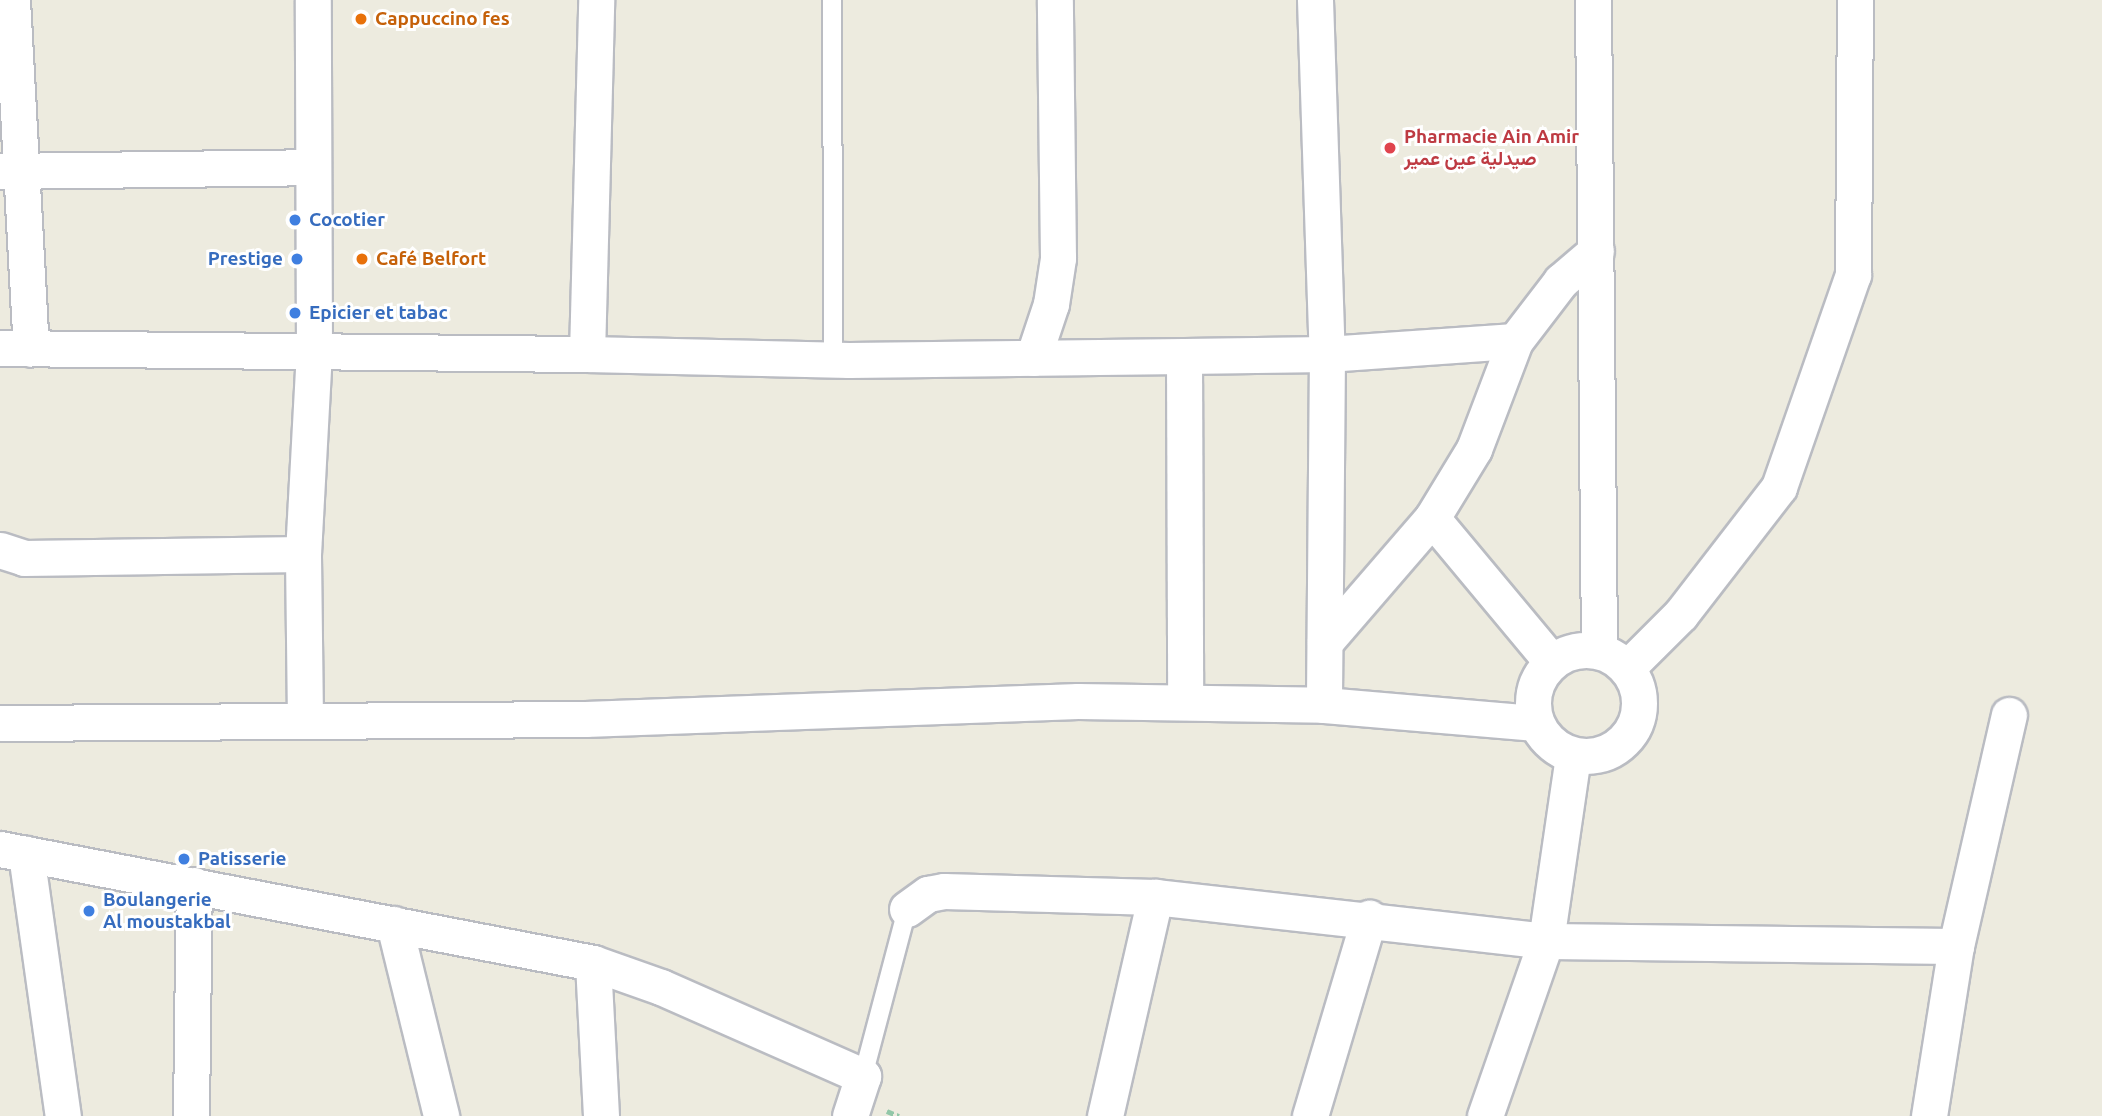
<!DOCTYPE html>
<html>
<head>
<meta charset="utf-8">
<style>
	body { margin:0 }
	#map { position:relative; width:2102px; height:1116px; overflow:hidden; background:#edebdf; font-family:Ubuntu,Vazirmatn,sans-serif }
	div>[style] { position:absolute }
	.path>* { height:4.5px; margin-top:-2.25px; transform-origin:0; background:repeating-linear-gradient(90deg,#92c7a8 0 7px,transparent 0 10.5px) }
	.roads { filter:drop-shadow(2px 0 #babcc2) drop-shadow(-2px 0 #babcc2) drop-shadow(0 2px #babcc2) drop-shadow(0 -2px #babcc2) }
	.service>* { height:18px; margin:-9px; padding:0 9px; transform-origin:9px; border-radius:9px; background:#fff }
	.minor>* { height:35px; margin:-17.5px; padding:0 17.5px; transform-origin:17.5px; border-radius:17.5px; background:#fff }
	.minor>.ring { margin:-17.5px; padding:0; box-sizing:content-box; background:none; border:35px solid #fff; border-radius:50% }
	.dots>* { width:19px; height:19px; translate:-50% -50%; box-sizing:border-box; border:4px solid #fff; border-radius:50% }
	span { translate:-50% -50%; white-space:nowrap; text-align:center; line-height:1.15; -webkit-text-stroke:6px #fff; paint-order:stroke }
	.food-label { font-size:19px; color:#c56008; font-weight:700 }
	.left { translate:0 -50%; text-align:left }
	.health-label { font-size:19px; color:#be3a42; font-weight:700 }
	.shop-label { font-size:19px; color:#366cbe; font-weight:700 }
	.right { translate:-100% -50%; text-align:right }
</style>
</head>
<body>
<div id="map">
	<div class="path">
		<div style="left:887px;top:1111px;width:13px;rotate:23deg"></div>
	</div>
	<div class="roads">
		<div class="service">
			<div style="left:832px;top:0;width:360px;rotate:89.8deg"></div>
			<div style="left:863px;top:1076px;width:173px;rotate:-75.2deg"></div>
		</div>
		<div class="minor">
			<div style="left:12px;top:0;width:349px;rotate:86.9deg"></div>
			<div style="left:1315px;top:0;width:354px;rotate:88.1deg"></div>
			<div style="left:1327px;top:354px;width:351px;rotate:90.5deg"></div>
			<div style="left:1324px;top:705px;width:213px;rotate:4.9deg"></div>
			<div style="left:1593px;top:0;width:651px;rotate:89.47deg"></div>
			<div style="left:0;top:171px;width:313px;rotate:-0.7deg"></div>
			<div style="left:0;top:348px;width:587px;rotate:0.59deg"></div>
			<div style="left:587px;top:354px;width:354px;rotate:-88.5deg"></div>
			<div style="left:587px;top:354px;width:262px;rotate:1.3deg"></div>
			<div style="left:849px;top:360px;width:335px;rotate:-0.7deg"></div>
			<div style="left:1184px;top:356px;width:143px;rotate:-0.8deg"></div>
			<div style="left:1327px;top:354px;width:188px;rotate:-4deg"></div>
			<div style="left:1184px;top:356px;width:346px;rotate:89.8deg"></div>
			<div style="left:1033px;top:358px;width:57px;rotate:-71.6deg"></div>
			<div style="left:1051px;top:304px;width:47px;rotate:-81.3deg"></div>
			<div style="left:1058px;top:258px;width:258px;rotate:-90.7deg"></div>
			<div style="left:0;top:550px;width:25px;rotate:18deg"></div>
			<div style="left:24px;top:558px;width:279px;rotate:-0.8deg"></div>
			<div style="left:1325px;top:642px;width:164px;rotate:-49.2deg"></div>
			<div class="ring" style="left:1533px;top:650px;width:71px;height:71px"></div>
			<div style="left:1551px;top:661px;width:186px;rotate:-129.8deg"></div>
			<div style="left:1432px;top:518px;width:81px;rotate:-58.7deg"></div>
			<div style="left:1474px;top:449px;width:116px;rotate:-69.2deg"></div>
			<div style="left:1515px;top:341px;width:76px;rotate:-52.5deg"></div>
			<div style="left:1561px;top:281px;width:46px;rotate:-40.6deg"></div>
			<div style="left:1627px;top:668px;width:76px;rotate:-45deg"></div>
			<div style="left:1681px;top:614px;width:160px;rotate:-52.3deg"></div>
			<div style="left:1779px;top:487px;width:225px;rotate:-70.8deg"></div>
			<div style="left:1853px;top:275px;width:275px;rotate:-89.6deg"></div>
			<div style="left:305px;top:720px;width:166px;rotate:-90.7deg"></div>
			<div style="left:303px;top:554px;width:206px;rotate:-86.9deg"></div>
			<div style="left:314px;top:348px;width:348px;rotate:-90.2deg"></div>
			<div style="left:0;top:723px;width:585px;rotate:-0.39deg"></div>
			<div style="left:585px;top:719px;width:493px;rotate:-2.1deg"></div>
			<div style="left:1078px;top:701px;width:246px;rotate:0.9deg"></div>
			<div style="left:0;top:849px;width:604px;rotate:10.88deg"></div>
			<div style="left:593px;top:963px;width:72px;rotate:19.4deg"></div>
			<div style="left:661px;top:987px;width:221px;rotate:23.8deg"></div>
			<div style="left:863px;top:1076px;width:42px;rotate:108deg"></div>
			<div style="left:26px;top:854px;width:265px;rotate:82deg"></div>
			<div style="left:907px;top:909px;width:26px;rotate:-36deg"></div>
			<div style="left:928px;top:894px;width:16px;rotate:-11deg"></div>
			<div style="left:944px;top:891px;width:211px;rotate:1.6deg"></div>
			<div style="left:1155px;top:897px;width:393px;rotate:6.4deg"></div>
			<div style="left:1546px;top:941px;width:410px;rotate:0.7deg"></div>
			<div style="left:1956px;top:946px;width:237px;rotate:-77.1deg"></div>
			<div style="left:394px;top:924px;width:198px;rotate:76.2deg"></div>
			<div style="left:593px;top:963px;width:153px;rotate:87deg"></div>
			<div style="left:191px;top:1116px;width:231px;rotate:-89.3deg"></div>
			<div style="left:1105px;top:1116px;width:225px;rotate:-77.1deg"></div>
			<div style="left:1310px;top:1116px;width:207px;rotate:-73.4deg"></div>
			<div style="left:1485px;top:1116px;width:185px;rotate:-70.8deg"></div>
			<div style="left:1546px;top:941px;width:188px;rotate:-81.7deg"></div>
			<div style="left:1929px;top:1116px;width:172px;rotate:-81deg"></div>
		</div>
	</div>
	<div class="dots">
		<div style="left:361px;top:19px;background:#e8710a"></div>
		<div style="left:1390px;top:148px;background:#e0444e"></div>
		<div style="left:295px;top:220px;background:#3f7fe0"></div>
		<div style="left:297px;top:259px;background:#3f7fe0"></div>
		<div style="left:362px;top:259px;background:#e8710a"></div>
		<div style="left:295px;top:313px;background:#3f7fe0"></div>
		<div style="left:184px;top:859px;background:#3f7fe0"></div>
		<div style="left:89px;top:911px;background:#3f7fe0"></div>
	</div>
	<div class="food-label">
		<span class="left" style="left:375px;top:19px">Cappuccino fes</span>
		<span class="left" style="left:376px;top:259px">Café Belfort</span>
	</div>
	<div class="health-label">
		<span class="left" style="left:1404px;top:148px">Pharmacie Ain Amir<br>صيدلية عين عمير</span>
	</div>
	<div class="shop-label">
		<span class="left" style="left:309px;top:220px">Cocotier</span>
		<span class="right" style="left:283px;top:259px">Prestige</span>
		<span class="left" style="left:309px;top:313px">Epicier et tabac</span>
		<span class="left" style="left:198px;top:859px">Patisserie</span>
		<span class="left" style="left:103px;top:911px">Boulangerie<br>Al moustakbal</span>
	</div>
</div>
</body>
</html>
